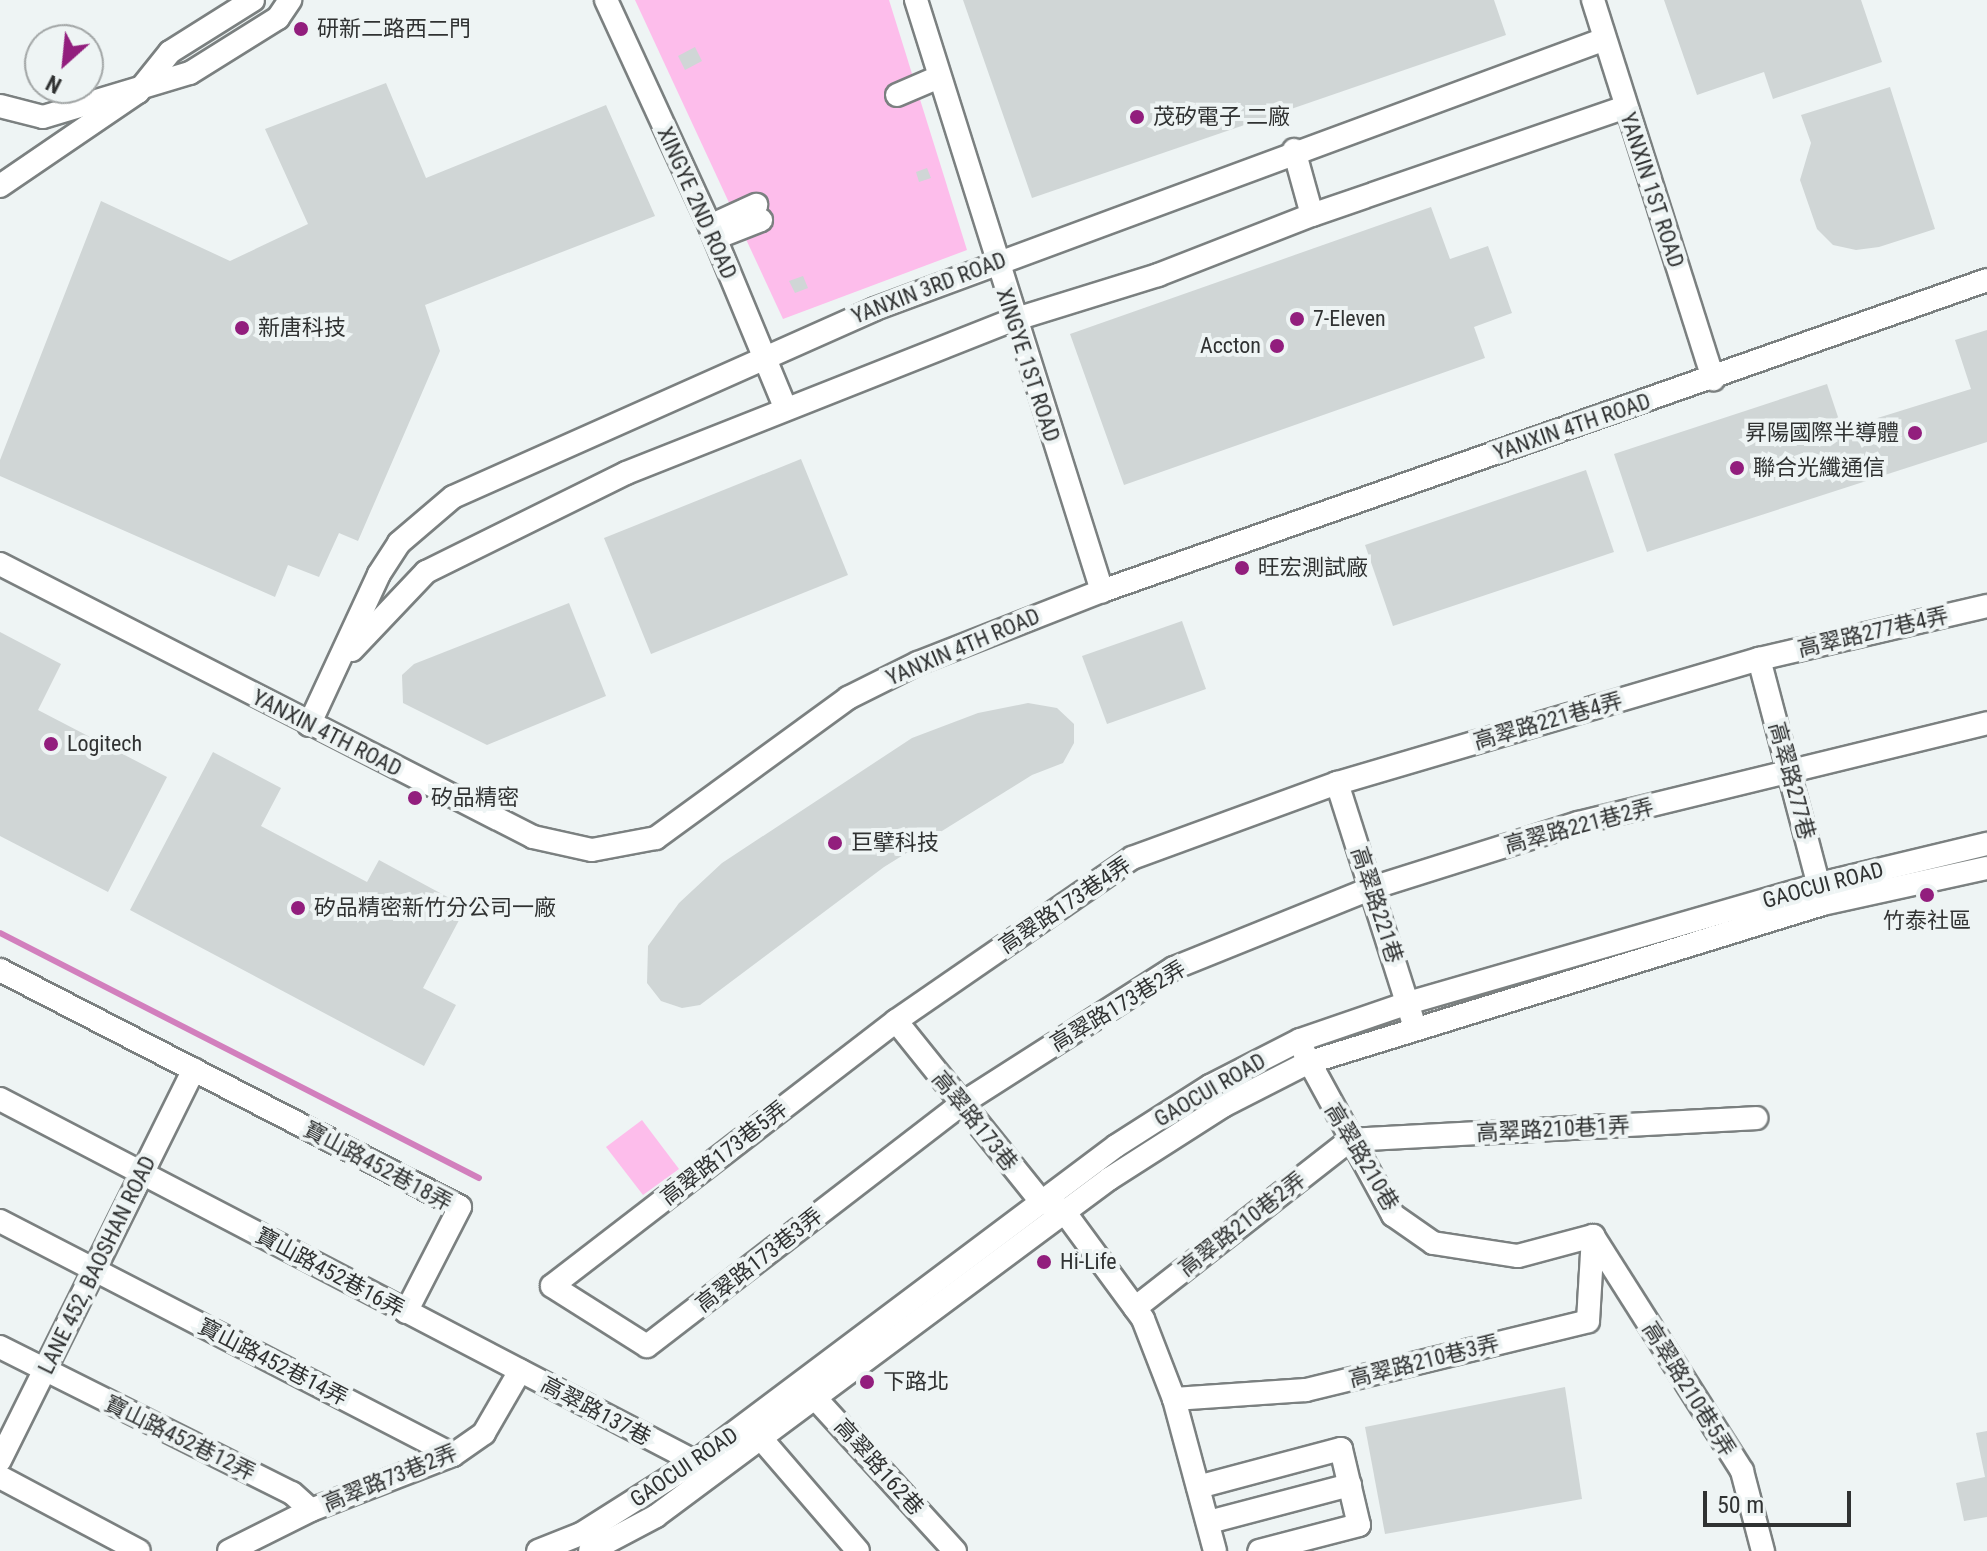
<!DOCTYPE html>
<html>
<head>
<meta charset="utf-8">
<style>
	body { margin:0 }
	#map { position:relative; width:1987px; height:1551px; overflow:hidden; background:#eef4f4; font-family:"Roboto Condensed","Noto Sans TC",sans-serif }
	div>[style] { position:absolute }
	.green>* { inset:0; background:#fdbdeb }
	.stream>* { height:6px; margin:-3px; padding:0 3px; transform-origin:3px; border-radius:3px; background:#d27fbd }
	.building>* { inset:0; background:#d0d6d6 }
	.roads { filter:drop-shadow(2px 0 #7b8080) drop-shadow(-2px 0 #7b8080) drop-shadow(0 2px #7b8080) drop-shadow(0 -2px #7b8080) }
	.minor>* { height:22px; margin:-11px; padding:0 11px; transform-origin:11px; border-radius:11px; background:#fff }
	.dots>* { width:22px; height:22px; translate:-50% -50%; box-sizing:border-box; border:4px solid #eef4f4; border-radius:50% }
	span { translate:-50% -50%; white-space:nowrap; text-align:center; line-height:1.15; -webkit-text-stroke:8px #eef4f4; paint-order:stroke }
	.poi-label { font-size:22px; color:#303232 }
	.left { translate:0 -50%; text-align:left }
	.right { translate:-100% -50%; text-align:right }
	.street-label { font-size:22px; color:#303232 }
	.north { position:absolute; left:24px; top:24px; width:80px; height:80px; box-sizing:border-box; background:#eef4f4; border:2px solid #a2a6a6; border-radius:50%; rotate:207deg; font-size:22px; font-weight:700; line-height:32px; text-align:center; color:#303232 }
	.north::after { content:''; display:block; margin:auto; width:28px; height:36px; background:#921e7d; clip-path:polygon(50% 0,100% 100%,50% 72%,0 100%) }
	.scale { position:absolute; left:1703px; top:1491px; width:148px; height:36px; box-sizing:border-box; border:4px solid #303232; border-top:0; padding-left:10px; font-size:24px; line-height:28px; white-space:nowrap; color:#303232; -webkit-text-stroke:6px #eef4f4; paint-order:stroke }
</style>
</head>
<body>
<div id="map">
	<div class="green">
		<div style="clip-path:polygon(635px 0,889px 0,967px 250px,783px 319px)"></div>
		<div style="clip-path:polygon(642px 1120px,679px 1169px,643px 1195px,606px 1147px)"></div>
	</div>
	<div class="stream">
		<div style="left:0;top:933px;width:538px;rotate:27.09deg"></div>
	</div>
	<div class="building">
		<div style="clip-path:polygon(963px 0,1494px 0,1506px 35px,1032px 198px)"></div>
		<div style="clip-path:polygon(1664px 0,1861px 0,1882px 62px,1773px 99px,1764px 72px,1697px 95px)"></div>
		<div style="clip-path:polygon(695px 47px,702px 61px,685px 70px,678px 56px)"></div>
		<div style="clip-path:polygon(386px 83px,426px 178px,606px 105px,655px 216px,425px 305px,440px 351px,358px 541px,339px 533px,319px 577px,288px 565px,275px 597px,0 476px,0 460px,101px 201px,230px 261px,308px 224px,265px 129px)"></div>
		<div style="clip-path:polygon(1890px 87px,1935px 229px,1879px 247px,1856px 250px,1833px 245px,1817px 229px,1800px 180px,1811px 143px,1801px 115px)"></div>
		<div style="clip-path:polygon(927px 168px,931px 178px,919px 182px,916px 172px)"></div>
		<div style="clip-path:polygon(1431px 207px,1450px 259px,1488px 246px,1512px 313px,1474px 327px,1485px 358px,1124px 485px,1070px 334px)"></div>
		<div style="clip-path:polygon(803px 276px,808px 288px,795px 293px,789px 281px)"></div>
		<div style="clip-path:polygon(1987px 330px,1987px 442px,1647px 552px,1614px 454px,1827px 384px,1842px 429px,1971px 389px,1955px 340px)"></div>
		<div style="clip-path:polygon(801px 459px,848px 575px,651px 654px,604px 538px)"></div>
		<div style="clip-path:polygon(1586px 470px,1614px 552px,1393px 626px,1365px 545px)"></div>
		<div style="clip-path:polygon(569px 603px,606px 696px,487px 745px,403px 703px,402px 675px,414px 664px)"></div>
		<div style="clip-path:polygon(1182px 621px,1206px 689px,1107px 724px,1082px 656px)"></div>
		<div style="clip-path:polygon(0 632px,61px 664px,38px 710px,167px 777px,108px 892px,0 836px)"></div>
		<div style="clip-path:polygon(1028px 703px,1057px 708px,1074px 724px,1074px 743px,1063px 763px,1032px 775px,884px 867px,700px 1005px,682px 1008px,661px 1001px,647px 983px,648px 946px,679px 903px,722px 863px,912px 738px,978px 713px)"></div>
		<div style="clip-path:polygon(213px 752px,281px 788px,261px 826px,367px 882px,379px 860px,466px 907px,423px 988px,456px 1005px,424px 1066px,130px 910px)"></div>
		<div style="clip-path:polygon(1565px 1387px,1582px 1499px,1385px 1534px,1365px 1427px)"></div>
		<div style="clip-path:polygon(1987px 1431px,1987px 1517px,1964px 1521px,1956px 1483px,1985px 1477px,1976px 1433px)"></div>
	</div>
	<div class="roads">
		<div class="minor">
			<div style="left:606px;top:0;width:249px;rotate:65.3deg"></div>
			<div style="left:710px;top:226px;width:196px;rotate:67.5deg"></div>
			<div style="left:916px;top:0;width:620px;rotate:72.53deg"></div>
			<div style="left:1593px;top:0;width:398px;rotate:72.4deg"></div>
			<div style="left:897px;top:95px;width:46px;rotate:-23.2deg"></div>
			<div style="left:0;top:106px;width:44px;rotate:14.3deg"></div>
			<div style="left:43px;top:117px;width:153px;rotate:-16.7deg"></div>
			<div style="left:190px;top:73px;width:104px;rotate:-32deg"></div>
			<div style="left:278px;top:18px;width:22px;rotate:-56deg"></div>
			<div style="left:1294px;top:150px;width:67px;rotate:74.5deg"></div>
			<div style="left:0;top:186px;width:167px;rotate:-34.3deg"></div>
			<div style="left:138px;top:92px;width:51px;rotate:-51.3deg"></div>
			<div style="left:170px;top:52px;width:98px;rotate:-32.1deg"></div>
			<div style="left:710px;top:226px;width:51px;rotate:-24.5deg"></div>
			<div style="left:723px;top:235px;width:41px;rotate:-21.5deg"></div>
			<div style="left:0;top:564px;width:599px;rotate:27.12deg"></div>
			<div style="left:533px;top:837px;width:60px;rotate:12.4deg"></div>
			<div style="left:592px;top:850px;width:65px;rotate:-10.6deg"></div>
			<div style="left:656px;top:838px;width:238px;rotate:-36.1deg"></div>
			<div style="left:848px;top:698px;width:78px;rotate:-26.6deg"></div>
			<div style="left:918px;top:663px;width:198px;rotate:-21.4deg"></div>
			<div style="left:1102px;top:591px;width:938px;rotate:-19.36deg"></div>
			<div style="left:1987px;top:606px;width:234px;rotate:166.9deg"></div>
			<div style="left:1759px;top:659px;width:440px;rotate:163.6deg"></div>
			<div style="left:1337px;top:783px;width:218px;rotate:159.9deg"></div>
			<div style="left:1132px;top:858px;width:287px;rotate:145.4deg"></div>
			<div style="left:896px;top:1021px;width:434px;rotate:142.4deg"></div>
			<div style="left:552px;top:1286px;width:112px;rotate:32.3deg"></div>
			<div style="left:647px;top:1346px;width:396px;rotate:-37.6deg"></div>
			<div style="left:961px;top:1104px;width:253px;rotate:-32.6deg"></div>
			<div style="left:1174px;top:968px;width:214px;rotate:-22deg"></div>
			<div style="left:1372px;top:888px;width:216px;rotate:-17.5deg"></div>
			<div style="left:1578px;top:823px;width:421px;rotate:-13.7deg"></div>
			<div style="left:352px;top:650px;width:108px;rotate:-46.5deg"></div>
			<div style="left:426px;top:572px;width:223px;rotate:-26.3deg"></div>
			<div style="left:626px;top:473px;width:416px;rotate:-21.6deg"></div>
			<div style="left:1013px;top:320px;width:152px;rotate:-17.2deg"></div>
			<div style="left:1158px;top:275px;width:165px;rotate:-21.3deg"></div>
			<div style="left:1312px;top:215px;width:331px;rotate:-19deg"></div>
			<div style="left:1759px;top:659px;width:247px;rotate:75.2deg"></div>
			<div style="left:309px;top:725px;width:166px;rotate:-65.1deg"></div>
			<div style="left:379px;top:574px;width:37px;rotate:-57deg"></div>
			<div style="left:399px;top:543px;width:71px;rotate:-40.4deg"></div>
			<div style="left:453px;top:497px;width:462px;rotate:-24deg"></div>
			<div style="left:875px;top:309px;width:778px;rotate:-20.3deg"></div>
			<div style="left:1337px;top:783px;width:247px;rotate:72.3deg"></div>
			<div style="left:0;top:970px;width:517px;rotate:27.26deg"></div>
			<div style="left:460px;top:1207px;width:118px;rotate:117.2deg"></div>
			<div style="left:896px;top:1021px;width:230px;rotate:51.2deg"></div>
			<div style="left:1040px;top:1200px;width:25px;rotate:23deg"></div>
			<div style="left:1063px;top:1210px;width:135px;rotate:53.7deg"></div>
			<div style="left:1143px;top:1319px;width:86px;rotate:68.8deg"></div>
			<div style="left:1174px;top:1399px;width:157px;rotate:74.9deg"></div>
			<div style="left:1304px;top:1052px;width:186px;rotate:61.4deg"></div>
			<div style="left:1393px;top:1215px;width:49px;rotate:35deg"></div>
			<div style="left:1433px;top:1243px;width:86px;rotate:8.7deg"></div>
			<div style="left:1518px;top:1256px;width:78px;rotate:-14.9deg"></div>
			<div style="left:0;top:1099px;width:795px;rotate:27.56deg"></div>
			<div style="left:0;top:1221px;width:510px;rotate:27.32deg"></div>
			<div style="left:1593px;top:1236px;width:278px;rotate:57.6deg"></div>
			<div style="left:1742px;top:1471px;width:83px;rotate:75.3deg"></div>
			<div style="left:1135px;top:1308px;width:273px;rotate:-38deg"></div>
			<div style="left:1350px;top:1140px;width:407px;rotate:-3.1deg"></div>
			<div style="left:0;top:1347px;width:326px;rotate:26.6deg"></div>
			<div style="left:292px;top:1493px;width:25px;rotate:42deg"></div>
			<div style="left:806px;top:1388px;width:221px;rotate:47.6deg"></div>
			<div style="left:1174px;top:1399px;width:132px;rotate:-3.9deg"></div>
			<div style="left:1306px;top:1390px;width:290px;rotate:-13.7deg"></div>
			<div style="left:1588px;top:1321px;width:85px;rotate:-86.6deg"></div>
			<div style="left:752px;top:1428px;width:162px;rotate:49.2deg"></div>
			<div style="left:0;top:1460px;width:436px;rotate:-63.6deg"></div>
			<div style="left:0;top:1477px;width:157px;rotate:28deg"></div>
			<div style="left:1198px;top:1487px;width:148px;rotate:-14.9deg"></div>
			<div style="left:1341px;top:1449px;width:78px;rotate:76.7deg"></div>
			<div style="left:1359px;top:1525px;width:103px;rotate:165.4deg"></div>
			<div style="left:1209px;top:1522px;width:146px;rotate:-14.7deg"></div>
			<div style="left:229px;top:1551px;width:92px;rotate:-26.6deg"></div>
			<div style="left:311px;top:1510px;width:152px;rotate:-21.2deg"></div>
			<div style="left:453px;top:1455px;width:38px;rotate:-35deg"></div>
			<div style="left:484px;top:1433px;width:72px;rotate:-59.9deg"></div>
			<div style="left:538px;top:1551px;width:46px;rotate:-21.6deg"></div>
			<div style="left:581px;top:1534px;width:135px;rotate:-32.3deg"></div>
			<div style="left:695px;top:1462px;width:526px;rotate:-36.89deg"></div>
			<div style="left:1116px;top:1146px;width:112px;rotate:-32.6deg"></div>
			<div style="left:1210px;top:1086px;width:101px;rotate:-27.1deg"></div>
			<div style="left:1300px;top:1040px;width:114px;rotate:-18.9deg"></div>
			<div style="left:1408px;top:1003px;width:429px;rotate:-16.1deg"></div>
			<div style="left:1820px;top:884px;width:172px;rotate:-13.5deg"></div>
			<div style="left:590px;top:1551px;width:75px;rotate:-27.9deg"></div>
			<div style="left:656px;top:1516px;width:565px;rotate:-36.65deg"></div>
			<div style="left:1109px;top:1179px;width:135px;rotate:-32.6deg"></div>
			<div style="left:1223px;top:1106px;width:94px;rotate:-27.1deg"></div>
			<div style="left:1307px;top:1063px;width:540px;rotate:-17.13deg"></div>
			<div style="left:1823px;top:904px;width:168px;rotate:-12.4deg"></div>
		</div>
	</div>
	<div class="dots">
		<div style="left:301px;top:29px;background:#921e7d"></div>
		<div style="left:1137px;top:117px;background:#921e7d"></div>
		<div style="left:1297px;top:319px;background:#921e7d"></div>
		<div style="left:242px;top:328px;background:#921e7d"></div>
		<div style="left:1277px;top:346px;background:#921e7d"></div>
		<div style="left:1915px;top:433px;background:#921e7d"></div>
		<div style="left:1737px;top:468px;background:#921e7d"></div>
		<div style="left:1242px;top:568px;background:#921e7d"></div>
		<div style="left:51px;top:744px;background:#921e7d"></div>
		<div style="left:415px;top:798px;background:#921e7d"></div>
		<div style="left:835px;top:843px;background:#921e7d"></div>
		<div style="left:1927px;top:895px;background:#921e7d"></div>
		<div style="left:298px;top:908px;background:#921e7d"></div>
		<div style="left:1044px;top:1262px;background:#921e7d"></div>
		<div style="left:867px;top:1382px;background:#921e7d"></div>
	</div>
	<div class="poi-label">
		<span class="left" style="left:317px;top:29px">研新二路西二門</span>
		<span class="left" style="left:1153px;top:117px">茂矽電子 二廠</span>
		<span class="left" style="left:1313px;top:319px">7-Eleven</span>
		<span class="left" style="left:258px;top:328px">新唐科技</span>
		<span class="right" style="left:1261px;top:346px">Accton</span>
		<span class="right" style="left:1899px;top:433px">昇陽國際半導體</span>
		<span class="left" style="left:1753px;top:468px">聯合光纖通信</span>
		<span class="left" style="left:1258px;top:568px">旺宏測試廠</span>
		<span class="left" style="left:67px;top:744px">Logitech</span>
		<span class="left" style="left:431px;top:798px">矽品精密</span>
		<span class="left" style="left:851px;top:843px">巨擘科技</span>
		<span class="left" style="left:314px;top:908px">矽品精密新竹分公司一廠</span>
		<span style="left:1927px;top:921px">竹泰社區</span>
		<span class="left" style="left:1060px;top:1262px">Hi-Life</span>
		<span class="left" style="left:883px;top:1382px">下路北</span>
	</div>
	<div class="street-label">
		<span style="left:1652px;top:190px;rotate:72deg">YANXIN 1ST ROAD</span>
		<span style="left:697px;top:203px;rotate:66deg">XINGYE 2ND ROAD</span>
		<span style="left:929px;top:288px;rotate:-21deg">YANXIN 3RD ROAD</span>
		<span style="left:1028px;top:365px;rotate:72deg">XINGYE 1ST ROAD</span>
		<span style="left:1572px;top:427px;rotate:-19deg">YANXIN 4TH ROAD</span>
		<span style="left:1873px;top:632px;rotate:-13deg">高翠路277巷4弄</span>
		<span style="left:963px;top:647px;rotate:-23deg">YANXIN 4TH ROAD</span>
		<span style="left:1548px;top:721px;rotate:-16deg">高翠路221巷4弄</span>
		<span style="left:327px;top:733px;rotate:27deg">YANXIN 4TH ROAD</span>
		<span style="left:1792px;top:781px;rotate:75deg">高翠路277巷</span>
		<span style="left:1579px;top:826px;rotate:-15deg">高翠路221巷2弄</span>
		<span style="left:1823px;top:885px;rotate:-15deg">GAOCUI ROAD</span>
		<span style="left:1065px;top:905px;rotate:-34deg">高翠路173巷4弄</span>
		<span style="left:1377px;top:905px;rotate:72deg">高翠路221巷</span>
		<span style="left:1118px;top:1006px;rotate:-31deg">高翠路173巷2弄</span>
		<span style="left:1210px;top:1090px;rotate:-30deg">GAOCUI ROAD</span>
		<span style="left:975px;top:1121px;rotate:51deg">高翠路173巷</span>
		<span style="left:1553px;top:1129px;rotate:-3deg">高翠路210巷1弄</span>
		<span style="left:724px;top:1153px;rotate:-38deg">高翠路173巷5弄</span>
		<span style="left:1362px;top:1157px;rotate:59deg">高翠路210巷</span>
		<span style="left:378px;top:1166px;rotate:28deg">寶山路452巷18弄</span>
		<span style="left:1242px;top:1224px;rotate:-38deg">高翠路210巷2弄</span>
		<span style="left:759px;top:1260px;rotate:-38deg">高翠路173巷3弄</span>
		<span style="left:97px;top:1265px;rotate:-64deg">LANE 452, BAOSHAN ROAD</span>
		<span style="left:330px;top:1272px;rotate:28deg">寶山路452巷16弄</span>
		<span style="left:1424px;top:1361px;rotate:-14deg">高翠路210巷3弄</span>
		<span style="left:273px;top:1362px;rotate:27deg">寶山路452巷14弄</span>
		<span style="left:1689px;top:1389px;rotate:58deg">高翠路210巷5弄</span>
		<span style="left:596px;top:1411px;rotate:28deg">高翠路137巷</span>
		<span style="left:180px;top:1438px;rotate:26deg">寶山路452巷12弄</span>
		<span style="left:684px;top:1467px;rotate:-34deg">GAOCUI ROAD</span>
		<span style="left:879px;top:1467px;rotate:48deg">高翠路162巷</span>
		<span style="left:390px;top:1478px;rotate:-22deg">高翠路73巷2弄</span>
	</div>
	<div class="north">N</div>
	<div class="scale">50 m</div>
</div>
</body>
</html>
